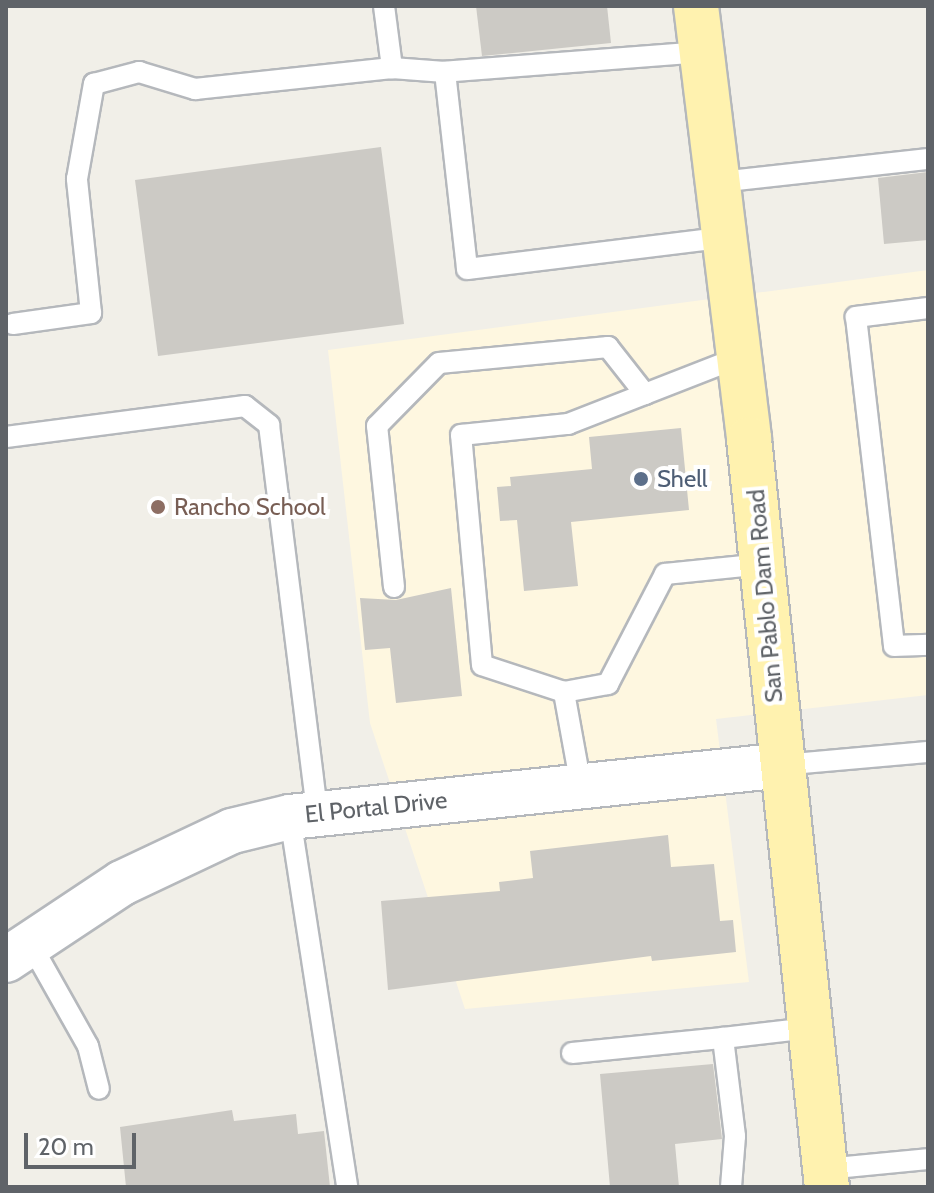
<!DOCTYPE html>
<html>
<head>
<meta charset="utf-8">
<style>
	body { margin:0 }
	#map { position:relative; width:934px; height:1193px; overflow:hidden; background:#f1efe8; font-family:Cabin,sans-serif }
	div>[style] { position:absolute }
	.commercial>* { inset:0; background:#fef7e0 }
	.building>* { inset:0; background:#cccac5 }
	.roads { filter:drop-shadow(2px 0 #b5b8bc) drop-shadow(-2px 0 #b5b8bc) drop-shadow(0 2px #b5b8bc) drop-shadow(0 -2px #b5b8bc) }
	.lane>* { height:20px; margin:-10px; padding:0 10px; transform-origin:10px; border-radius:10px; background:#fff }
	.secondary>* { height:44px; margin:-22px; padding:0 22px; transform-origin:22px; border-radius:22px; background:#fff }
	.primary>* { height:44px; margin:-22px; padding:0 22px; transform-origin:22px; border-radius:22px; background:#fff2af }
	.dots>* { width:22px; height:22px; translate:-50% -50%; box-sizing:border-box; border:4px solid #fff; border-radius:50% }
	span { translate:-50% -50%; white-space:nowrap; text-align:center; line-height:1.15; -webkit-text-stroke:8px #fff; paint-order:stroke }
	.service-label { font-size:24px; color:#4e5e75 }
	.left { translate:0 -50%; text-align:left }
	.education-label { font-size:24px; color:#785e54 }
	.street-label { font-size:24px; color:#5f6368 }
	.frame { position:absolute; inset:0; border:8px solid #5f6368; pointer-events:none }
	.scale { position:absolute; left:24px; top:1133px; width:112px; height:36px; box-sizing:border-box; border:4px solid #5f6368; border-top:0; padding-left:10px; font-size:24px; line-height:28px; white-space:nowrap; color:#5f6368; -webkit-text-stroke:6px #fff; paint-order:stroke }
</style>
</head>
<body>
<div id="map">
	<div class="commercial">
		<div style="clip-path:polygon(928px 270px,928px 695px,716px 719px,749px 982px,465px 1009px,370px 723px,328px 350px)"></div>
	</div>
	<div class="building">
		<div style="clip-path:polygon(476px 6px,607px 6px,611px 43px,482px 56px)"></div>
		<div style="clip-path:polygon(381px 147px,404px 324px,158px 356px,135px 180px)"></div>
		<div style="clip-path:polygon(928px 172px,928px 240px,884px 244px,878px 178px)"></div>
		<div style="clip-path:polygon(681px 428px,689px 510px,571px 522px,578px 586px,524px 591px,517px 520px,500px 521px,497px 487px,511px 486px,510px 477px,592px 469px,589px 437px)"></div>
		<div style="clip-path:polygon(451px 588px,462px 696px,396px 703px,390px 648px,365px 650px,360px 598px,396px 600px)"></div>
		<div style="clip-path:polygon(668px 835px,671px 867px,714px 864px,720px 921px,733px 920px,736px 952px,652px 961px,651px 956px,388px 990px,381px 901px,500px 891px,499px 882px,533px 878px,530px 851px)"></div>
		<div style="clip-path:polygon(713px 1064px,722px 1139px,675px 1144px,679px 1187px,610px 1187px,600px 1074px)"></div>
		<div style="clip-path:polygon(232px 1110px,234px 1121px,296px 1114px,298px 1134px,324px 1131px,330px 1187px,126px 1187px,120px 1127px)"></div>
	</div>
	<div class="roads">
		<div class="lane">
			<div style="left:384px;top:6px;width:63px;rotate:82.6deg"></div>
			<div style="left:702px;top:52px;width:258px;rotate:175.6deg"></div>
			<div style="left:445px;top:72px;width:198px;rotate:83.6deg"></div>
			<div style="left:467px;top:269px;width:261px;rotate:-7deg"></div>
			<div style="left:719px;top:182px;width:210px;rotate:-6.3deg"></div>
			<div style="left:928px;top:308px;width:73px;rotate:172.9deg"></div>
			<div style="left:856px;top:317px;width:331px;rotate:83.4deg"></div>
			<div style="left:894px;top:646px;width:34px;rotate:-2deg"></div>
			<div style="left:13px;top:324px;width:79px;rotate:-8deg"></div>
			<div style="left:91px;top:313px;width:135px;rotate:-96deg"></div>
			<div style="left:77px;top:179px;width:97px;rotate:-79.9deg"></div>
			<div style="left:94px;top:84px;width:47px;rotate:-14.9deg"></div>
			<div style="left:139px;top:72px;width:59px;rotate:16.9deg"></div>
			<div style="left:195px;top:89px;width:198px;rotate:-6.1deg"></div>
			<div style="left:392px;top:68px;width:53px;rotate:4.3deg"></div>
			<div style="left:6px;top:437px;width:241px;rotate:-7.4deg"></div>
			<div style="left:245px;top:406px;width:31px;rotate:38deg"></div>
			<div style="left:269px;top:425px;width:389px;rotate:82.9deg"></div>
			<div style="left:394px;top:587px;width:162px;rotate:-96deg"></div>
			<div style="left:377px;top:426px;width:88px;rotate:-45.5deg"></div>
			<div style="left:439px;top:363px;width:170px;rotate:-5.4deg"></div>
			<div style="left:608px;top:347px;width:60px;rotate:51.8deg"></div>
			<div style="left:564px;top:692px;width:86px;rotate:-161.8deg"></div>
			<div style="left:482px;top:665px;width:231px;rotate:-95.2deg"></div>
			<div style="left:461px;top:435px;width:108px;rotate:-5.9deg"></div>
			<div style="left:568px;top:424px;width:185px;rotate:-21.3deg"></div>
			<div style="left:781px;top:765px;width:148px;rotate:-5.1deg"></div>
			<div style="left:581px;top:786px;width:96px;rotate:-100.3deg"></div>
			<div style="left:564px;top:692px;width:45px;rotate:-10.3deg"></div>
			<div style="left:608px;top:684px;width:124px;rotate:-62.6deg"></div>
			<div style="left:665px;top:574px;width:99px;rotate:-5.8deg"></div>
			<div style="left:290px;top:817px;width:374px;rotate:81.2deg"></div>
			<div style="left:30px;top:943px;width:118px;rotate:60.6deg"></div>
			<div style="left:88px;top:1046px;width:44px;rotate:75.7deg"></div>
			<div style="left:572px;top:1053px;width:152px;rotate:-5.7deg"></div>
			<div style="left:825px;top:1169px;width:103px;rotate:-5.5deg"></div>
			<div style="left:731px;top:1187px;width:51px;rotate:-85.5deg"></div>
			<div style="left:735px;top:1136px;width:99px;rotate:-97deg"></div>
			<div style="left:723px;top:1038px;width:87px;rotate:-6.6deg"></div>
		</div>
		<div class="secondary">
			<div style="left:6px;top:960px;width:139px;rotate:-33.6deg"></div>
			<div style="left:122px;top:883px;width:122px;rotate:-25.3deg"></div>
			<div style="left:232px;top:831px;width:60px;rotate:-13.6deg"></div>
			<div style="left:290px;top:817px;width:494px;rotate:-6deg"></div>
		</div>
		<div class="primary">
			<div style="left:696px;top:6px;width:436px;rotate:83deg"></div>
			<div style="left:749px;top:439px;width:752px;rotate:84.05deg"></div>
		</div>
	</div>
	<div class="dots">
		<div style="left:641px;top:479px;background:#5c6f8a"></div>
		<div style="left:158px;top:507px;background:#8d6e63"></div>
	</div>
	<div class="service-label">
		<span class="left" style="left:657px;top:479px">Shell</span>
	</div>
	<div class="education-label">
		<span class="left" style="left:174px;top:507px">Rancho School</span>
	</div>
	<div class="street-label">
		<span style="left:765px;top:596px;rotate:-95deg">San Pablo Dam Road</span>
		<span style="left:376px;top:807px;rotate:-6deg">El Portal Drive</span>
	</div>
	<div class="frame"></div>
	<div class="scale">20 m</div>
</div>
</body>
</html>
